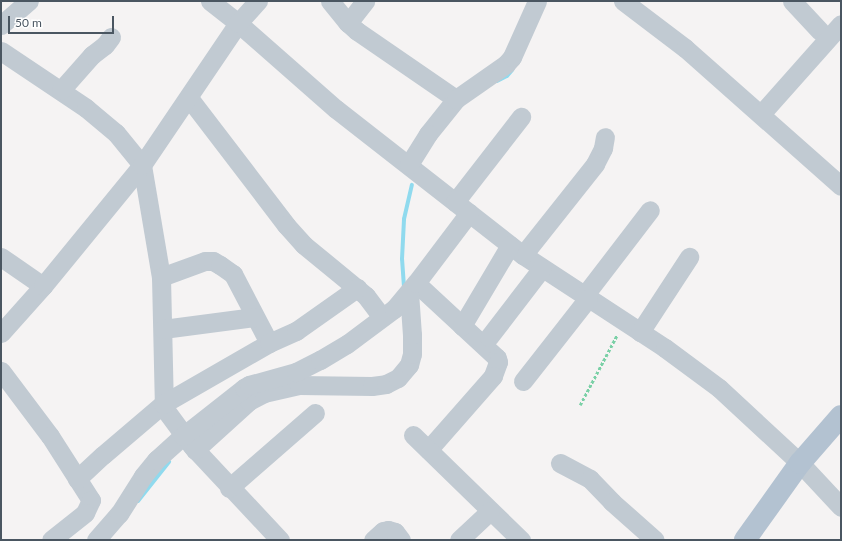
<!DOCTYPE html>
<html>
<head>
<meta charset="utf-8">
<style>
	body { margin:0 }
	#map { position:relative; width:842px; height:541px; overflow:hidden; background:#f5f3f3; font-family:Lato,sans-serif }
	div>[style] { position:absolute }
	.stream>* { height:4px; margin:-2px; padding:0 2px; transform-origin:2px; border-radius:2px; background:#90daee }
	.path>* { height:2.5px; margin-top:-1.25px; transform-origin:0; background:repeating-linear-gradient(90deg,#7ad0a6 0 3px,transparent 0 5px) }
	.minor>* { height:19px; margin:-9.5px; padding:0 9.5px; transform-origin:9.5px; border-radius:9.5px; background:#c1cad2 }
	.major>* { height:22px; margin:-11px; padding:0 11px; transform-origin:11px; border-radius:11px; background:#b3c2d1 }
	span { translate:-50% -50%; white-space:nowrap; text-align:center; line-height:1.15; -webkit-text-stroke:3px #fff; paint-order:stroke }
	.frame { position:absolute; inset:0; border:2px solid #4a5661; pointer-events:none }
	.scale { position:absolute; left:8px; top:16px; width:106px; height:18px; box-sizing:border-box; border:2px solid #4a5661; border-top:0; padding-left:5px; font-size:12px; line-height:14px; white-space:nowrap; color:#4a5661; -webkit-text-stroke:3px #fff; paint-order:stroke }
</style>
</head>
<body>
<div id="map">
	<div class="stream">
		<div style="left:497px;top:81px;width:11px;rotate:-27deg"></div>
		<div style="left:507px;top:76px;width:8px;rotate:-50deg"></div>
		<div style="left:404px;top:287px;width:28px;rotate:-94deg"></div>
		<div style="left:402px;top:259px;width:40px;rotate:-87.1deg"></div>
		<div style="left:404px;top:219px;width:35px;rotate:-77deg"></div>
		<div style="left:138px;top:501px;width:50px;rotate:-51.5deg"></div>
	</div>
	<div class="path">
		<div style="left:580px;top:405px;width:79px;rotate:-62.1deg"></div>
	</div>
	<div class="minor">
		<div style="left:210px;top:1px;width:36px;rotate:38deg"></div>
		<div style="left:238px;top:23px;width:130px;rotate:41.3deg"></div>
		<div style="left:336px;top:109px;width:237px;rotate:38deg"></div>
		<div style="left:523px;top:255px;width:170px;rotate:33.2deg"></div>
		<div style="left:665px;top:348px;width:67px;rotate:36.5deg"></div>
		<div style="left:719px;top:388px;width:110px;rotate:42.8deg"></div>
		<div style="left:800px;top:463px;width:60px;rotate:47deg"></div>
		<div style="left:330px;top:1px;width:28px;rotate:51deg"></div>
		<div style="left:348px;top:23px;width:12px;rotate:42deg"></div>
		<div style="left:357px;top:31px;width:120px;rotate:34.5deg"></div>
		<div style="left:456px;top:99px;width:45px;rotate:128.7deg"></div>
		<div style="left:428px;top:134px;width:36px;rotate:122deg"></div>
		<div style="left:623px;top:1px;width:78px;rotate:37.2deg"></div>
		<div style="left:685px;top:48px;width:208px;rotate:41.5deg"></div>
		<div style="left:792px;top:1px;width:41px;rotate:47deg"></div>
		<div style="left:348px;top:23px;width:28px;rotate:-52deg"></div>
		<div style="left:1px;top:25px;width:37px;rotate:-41deg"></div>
		<div style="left:1px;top:51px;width:102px;rotate:33.8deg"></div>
		<div style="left:86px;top:108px;width:39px;rotate:40deg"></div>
		<div style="left:116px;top:133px;width:41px;rotate:50.9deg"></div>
		<div style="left:142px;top:165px;width:114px;rotate:80.4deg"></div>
		<div style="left:161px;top:277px;width:131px;rotate:88.7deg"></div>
		<div style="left:164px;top:408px;width:47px;rotate:53.6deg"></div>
		<div style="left:192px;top:446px;width:129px;rotate:46.9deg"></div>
		<div style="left:61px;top:90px;width:47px;rotate:-48.5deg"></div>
		<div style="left:92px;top:55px;width:16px;rotate:-38deg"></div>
		<div style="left:105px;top:45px;width:10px;rotate:-53deg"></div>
		<div style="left:189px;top:98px;width:160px;rotate:52.6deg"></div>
		<div style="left:286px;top:225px;width:27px;rotate:48deg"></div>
		<div style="left:304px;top:245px;width:80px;rotate:39.4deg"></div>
		<div style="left:366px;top:296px;width:26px;rotate:53deg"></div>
		<div style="left:456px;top:99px;width:61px;rotate:-35deg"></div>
		<div style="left:506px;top:64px;width:9px;rotate:-49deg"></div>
		<div style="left:512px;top:57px;width:61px;rotate:-65.9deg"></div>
		<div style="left:761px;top:114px;width:120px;rotate:-48.4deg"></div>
		<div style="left:455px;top:202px;width:108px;rotate:-52.2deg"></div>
		<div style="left:523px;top:255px;width:116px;rotate:-51.6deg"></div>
		<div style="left:595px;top:164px;width:18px;rotate:-63deg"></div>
		<div style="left:603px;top:148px;width:11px;rotate:-80deg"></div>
		<div style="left:1px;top:257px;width:51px;rotate:34.6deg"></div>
		<div style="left:161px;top:277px;width:47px;rotate:-20deg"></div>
		<div style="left:205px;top:261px;width:8px"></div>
		<div style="left:213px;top:261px;width:8px;rotate:30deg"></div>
		<div style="left:220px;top:265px;width:16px;rotate:35deg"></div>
		<div style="left:233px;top:274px;width:78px;rotate:62.4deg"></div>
		<div style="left:416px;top:283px;width:110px;rotate:42.8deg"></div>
		<div style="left:497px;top:358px;width:4px;rotate:76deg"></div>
		<div style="left:498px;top:362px;width:15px;rotate:110deg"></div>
		<div style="left:493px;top:376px;width:98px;rotate:131.3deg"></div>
		<div style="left:584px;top:296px;width:108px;rotate:-52.5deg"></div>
		<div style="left:462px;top:326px;width:94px;rotate:-59.3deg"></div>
		<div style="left:163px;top:329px;width:92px;rotate:-7.5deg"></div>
		<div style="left:640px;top:332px;width:90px;rotate:-56.8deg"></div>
		<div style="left:1px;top:333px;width:63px;rotate:-48.2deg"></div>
		<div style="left:43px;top:286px;width:156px;rotate:-50.7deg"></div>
		<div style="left:142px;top:165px;width:171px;rotate:-55.9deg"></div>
		<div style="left:238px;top:23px;width:30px;rotate:-48deg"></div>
		<div style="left:489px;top:337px;width:87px;rotate:-52.5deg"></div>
		<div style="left:1px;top:371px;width:81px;rotate:53deg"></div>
		<div style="left:50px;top:436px;width:76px;rotate:57.4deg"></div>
		<div style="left:91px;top:500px;width:14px;rotate:115deg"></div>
		<div style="left:85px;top:513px;width:43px;rotate:141.5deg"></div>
		<div style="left:523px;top:381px;width:105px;rotate:-51.9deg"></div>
		<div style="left:413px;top:435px;width:151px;rotate:44.2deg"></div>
		<div style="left:195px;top:450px;width:73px;rotate:-42.2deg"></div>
		<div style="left:249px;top:401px;width:17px;rotate:-28deg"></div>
		<div style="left:264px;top:393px;width:36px;rotate:-13deg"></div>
		<div style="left:299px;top:385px;width:73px;rotate:0.8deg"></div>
		<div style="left:372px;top:386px;width:14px;rotate:-8deg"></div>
		<div style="left:386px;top:384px;width:13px;rotate:-27deg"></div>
		<div style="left:398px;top:378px;width:17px;rotate:-50deg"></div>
		<div style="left:409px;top:365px;width:11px;rotate:-75deg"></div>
		<div style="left:412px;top:354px;width:19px;rotate:-90deg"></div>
		<div style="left:412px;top:335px;width:43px;rotate:-94deg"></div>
		<div style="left:560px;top:463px;width:34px;rotate:28deg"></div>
		<div style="left:590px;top:479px;width:32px;rotate:46deg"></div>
		<div style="left:612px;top:502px;width:57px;rotate:41.5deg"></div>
		<div style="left:77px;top:479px;width:35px;rotate:-43deg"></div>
		<div style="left:103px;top:455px;width:79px;rotate:-40.4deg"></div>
		<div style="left:163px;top:404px;width:122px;rotate:-29.9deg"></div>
		<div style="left:269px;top:343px;width:30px;rotate:-24deg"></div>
		<div style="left:296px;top:331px;width:75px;rotate:-35.2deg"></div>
		<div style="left:229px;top:488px;width:114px;rotate:-41.1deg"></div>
		<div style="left:96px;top:540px;width:35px;rotate:-49deg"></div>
		<div style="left:119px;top:514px;width:45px;rotate:-57.7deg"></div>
		<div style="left:143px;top:476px;width:21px;rotate:-51deg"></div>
		<div style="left:156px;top:460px;width:36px;rotate:-42deg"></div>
		<div style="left:183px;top:436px;width:78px;rotate:-38.2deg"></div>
		<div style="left:244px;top:388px;width:6px;rotate:-31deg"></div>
		<div style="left:249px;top:385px;width:49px;rotate:-15.5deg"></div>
		<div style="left:296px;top:372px;width:27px;rotate:-27deg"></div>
		<div style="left:320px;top:360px;width:31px;rotate:-31deg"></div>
		<div style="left:347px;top:344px;width:59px;rotate:-36.7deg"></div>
		<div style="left:394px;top:309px;width:34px;rotate:-50deg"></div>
		<div style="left:416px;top:283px;width:88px;rotate:-52.9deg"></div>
		<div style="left:373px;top:540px;width:13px;rotate:-42deg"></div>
		<div style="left:383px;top:531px;width:5px;rotate:-11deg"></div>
		<div style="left:388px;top:530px;width:7px;rotate:16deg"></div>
		<div style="left:395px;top:532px;width:10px;rotate:53deg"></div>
		<div style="left:459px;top:540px;width:42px;rotate:-43.1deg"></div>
	</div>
	<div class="major">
		<div style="left:745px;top:540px;width:95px;rotate:-54.5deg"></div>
		<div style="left:800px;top:463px;width:62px;rotate:-48.9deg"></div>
	</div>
	<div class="frame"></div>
	<div class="scale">50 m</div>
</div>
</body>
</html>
